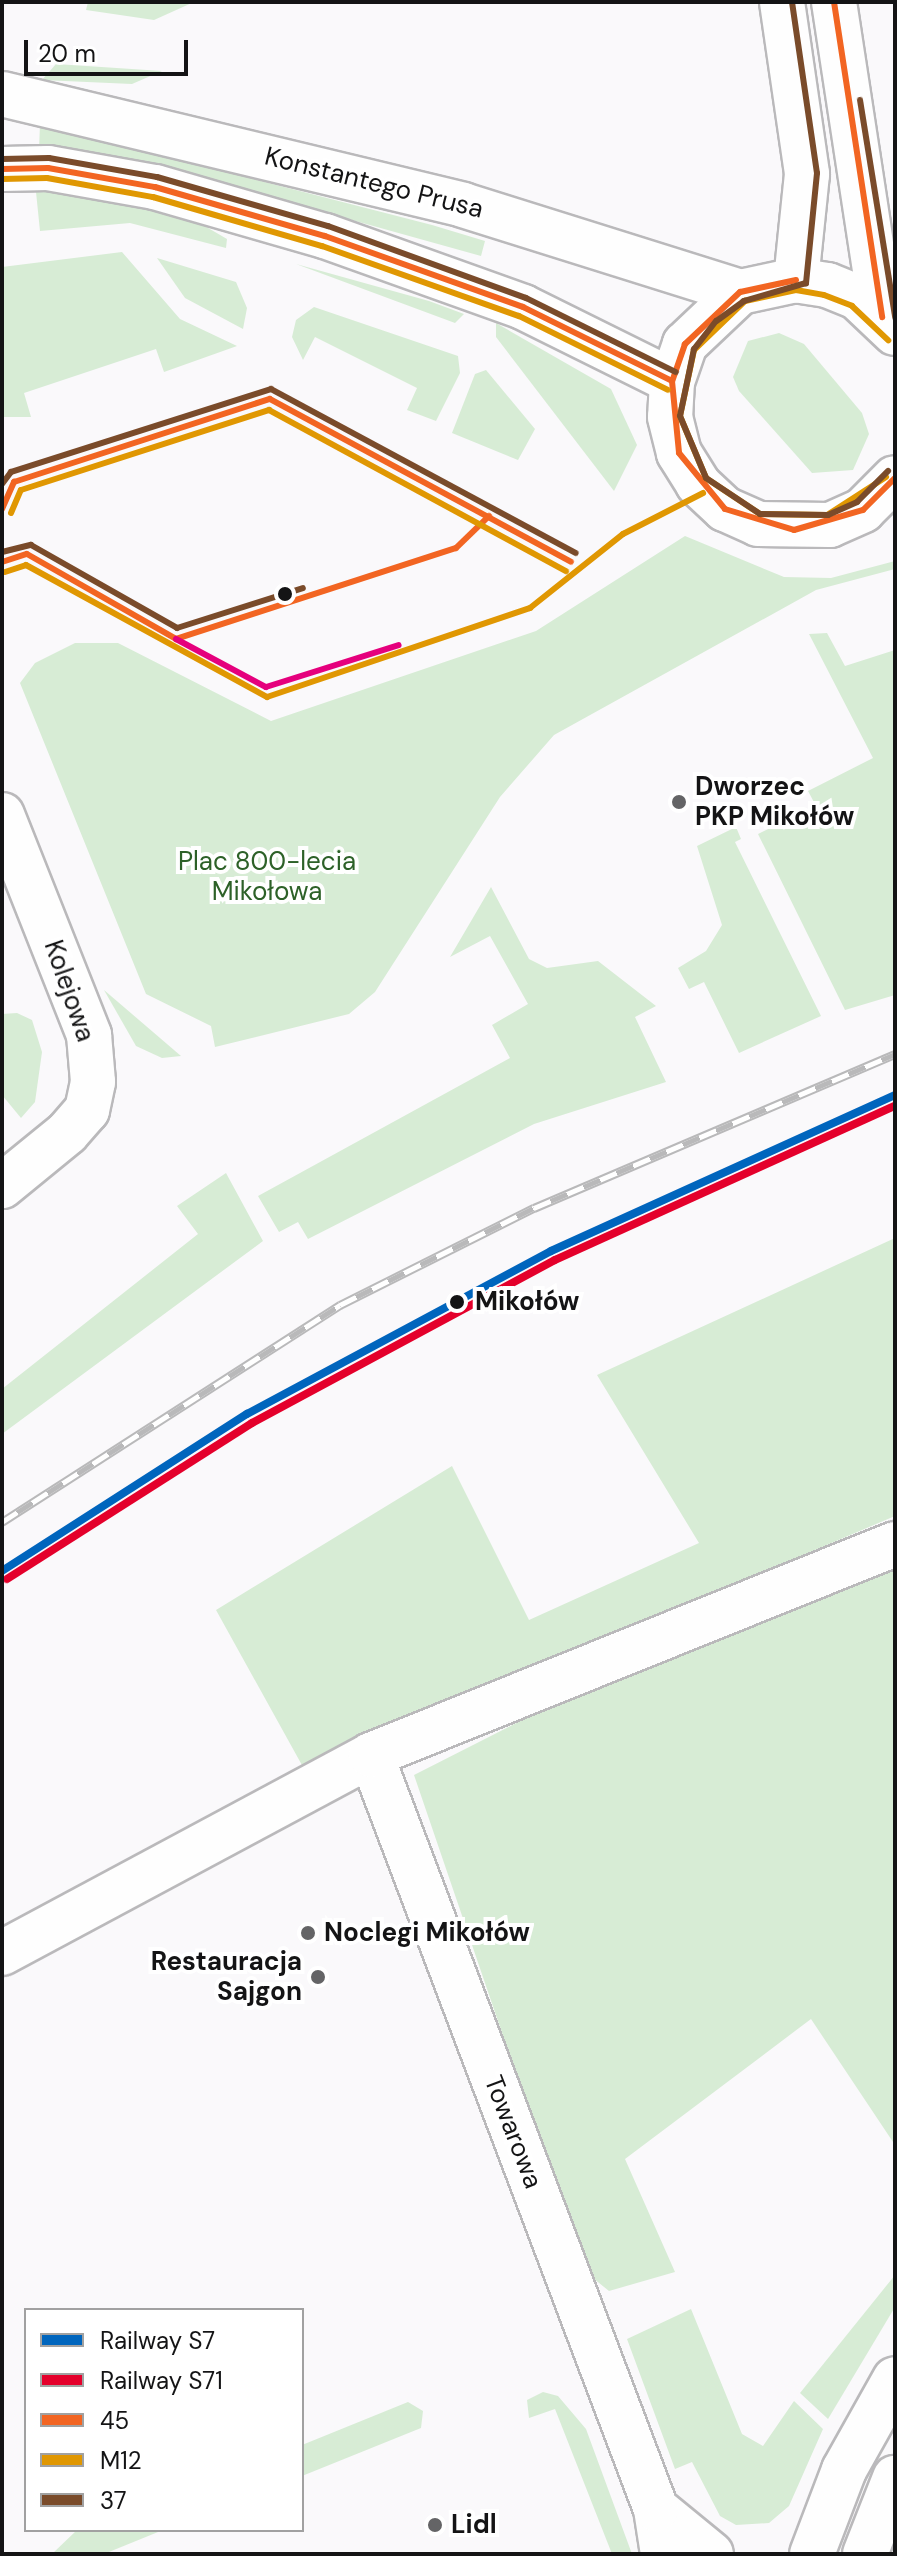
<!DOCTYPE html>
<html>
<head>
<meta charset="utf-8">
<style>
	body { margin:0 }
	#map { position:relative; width:897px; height:2556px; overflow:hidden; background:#faf9fb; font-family:"DM Sans",sans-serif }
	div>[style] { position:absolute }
	.green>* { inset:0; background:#d7ecd5 }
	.roads { filter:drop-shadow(2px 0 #bab9bb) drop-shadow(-2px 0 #bab9bb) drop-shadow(0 2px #bab9bb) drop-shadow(0 -2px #bab9bb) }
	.street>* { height:44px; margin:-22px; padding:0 22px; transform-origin:22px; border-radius:22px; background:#fefefe }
	.secondary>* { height:44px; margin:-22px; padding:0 22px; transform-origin:22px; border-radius:22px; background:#fefefe }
	.rail>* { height:9px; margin-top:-4.5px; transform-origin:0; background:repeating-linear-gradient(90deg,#fff 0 18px,#b9b9ba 0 36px); box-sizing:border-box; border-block:2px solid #b9b9ba }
	.bus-1>* { height:6px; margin:-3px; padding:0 3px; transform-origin:3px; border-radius:3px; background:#f26522 }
	.bus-2>* { height:6px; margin:-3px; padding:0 3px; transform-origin:3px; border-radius:3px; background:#e09702 }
	.bus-3>* { height:6px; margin:-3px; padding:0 3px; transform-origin:3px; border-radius:3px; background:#7a4b2a }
	.bus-4>* { height:6px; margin:-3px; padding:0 3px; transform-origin:3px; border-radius:3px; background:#e5007d }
	.rail-1>* { height:8px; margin:-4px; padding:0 4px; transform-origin:4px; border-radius:4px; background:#0065bd }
	.rail-2>* { height:8px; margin:-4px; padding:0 4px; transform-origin:4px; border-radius:4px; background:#e4002b }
	.dots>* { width:22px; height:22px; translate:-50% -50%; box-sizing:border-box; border:4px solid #fff; border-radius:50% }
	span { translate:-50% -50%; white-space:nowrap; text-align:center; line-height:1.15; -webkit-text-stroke:8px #fff; paint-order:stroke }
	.street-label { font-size:26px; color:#141415 }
	.poi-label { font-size:26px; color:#141415; font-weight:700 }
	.left { translate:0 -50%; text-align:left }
	.right { translate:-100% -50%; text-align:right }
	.park-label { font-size:26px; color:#2d6128 }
	.stop-label { font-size:26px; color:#141415; font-weight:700 }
	.frame { position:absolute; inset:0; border:4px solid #141415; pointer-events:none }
	.legend { position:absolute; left:24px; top:2308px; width:280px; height:224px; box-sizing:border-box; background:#fff; border:2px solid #a1a1a1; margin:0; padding:10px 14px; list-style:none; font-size:24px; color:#141415 }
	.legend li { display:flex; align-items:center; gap:16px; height:40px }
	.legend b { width:40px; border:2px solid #a1a1a1 }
	.scale { position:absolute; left:24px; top:40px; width:164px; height:36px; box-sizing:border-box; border:4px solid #141415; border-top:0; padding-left:10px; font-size:24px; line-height:28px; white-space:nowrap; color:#141415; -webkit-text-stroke:6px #fff; paint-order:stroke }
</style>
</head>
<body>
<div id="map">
	<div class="green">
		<div style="clip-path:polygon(88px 2px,194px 2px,154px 20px,86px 10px)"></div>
		<div style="clip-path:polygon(56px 64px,162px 71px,132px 84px,42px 80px)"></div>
		<div style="clip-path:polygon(40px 124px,432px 225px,485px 241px,481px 256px,162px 167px,39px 150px)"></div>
		<div style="clip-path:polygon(52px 191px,132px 199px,203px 225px,227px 239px,226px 248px,130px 223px,40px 231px,36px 192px)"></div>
		<div style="clip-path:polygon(122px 252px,180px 319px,237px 346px,164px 372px,156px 349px,24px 393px,31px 417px,2px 417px,2px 267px)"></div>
		<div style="clip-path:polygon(157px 258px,236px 282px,247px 308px,243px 329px,185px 298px)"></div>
		<div style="clip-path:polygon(296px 264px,429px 301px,464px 314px,455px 323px)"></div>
		<div style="clip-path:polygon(314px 307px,458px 356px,460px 373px,436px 421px,407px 410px,417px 388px,315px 337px,303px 360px,292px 337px,296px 320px)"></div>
		<div style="clip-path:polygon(496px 323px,611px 389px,637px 445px,614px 491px,496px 337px)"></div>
		<div style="clip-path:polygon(779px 333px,804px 344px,862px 413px,869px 434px,853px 470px,812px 473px,739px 391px,733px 377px,748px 341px)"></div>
		<div style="clip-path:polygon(486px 370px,535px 429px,518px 460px,452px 433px,475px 374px)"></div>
		<div style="clip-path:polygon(685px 536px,784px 577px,831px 578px,895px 561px,895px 569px,816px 590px,554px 735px,500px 797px,375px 992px,349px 1014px,215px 1047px,211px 1026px,146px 994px,20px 683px,35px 663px,75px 643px,118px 643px,271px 721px,536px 631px)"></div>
		<div style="clip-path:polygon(827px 633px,845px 666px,895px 650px,895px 995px,845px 1010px,758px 834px,816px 806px,808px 791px,873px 758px,809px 634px)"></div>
		<div style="clip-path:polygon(736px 827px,741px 839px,735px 842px,821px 1016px,739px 1053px,704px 982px,689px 989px,678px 968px,706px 951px,722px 925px,697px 846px)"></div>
		<div style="clip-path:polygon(491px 887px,529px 959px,547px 968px,598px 961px,656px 1006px,635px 1017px,666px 1082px,534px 1124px,308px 1239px,298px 1222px,279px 1232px,258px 1196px,510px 1058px,492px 1025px,528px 1004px,490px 936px,450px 957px)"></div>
		<div style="clip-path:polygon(104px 990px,181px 1056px,162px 1058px,136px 1046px)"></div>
		<div style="clip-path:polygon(17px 1013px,32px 1020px,42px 1052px,35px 1102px,21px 1118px,2px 1095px,2px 1014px)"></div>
		<div style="clip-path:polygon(226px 1173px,263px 1241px,2px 1434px,2px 1389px,198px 1234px,177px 1206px)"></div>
		<div style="clip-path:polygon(895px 1238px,895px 1516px,303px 1767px,216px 1610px,452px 1466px,529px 1620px,699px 1543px,597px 1375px)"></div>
		<div style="clip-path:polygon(895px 1559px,895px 2145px,811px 2019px,625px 2159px,675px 2272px,609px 2291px,583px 2270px,414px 1775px,619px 1671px)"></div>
		<div style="clip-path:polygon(895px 2275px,895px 2307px,828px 2419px,800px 2393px)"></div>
		<div style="clip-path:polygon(691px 2309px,742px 2434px,763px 2446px,794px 2401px,823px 2429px,789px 2506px,769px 2523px,736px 2525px,720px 2516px,692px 2462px,675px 2469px,627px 2339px)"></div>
		<div style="clip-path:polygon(543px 2392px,558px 2396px,586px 2429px,632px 2554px,612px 2554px,555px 2409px,529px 2418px,527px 2400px)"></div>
		<div style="clip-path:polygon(408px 2402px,423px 2411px,421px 2428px,302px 2476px,302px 2445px)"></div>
		<div style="clip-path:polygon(77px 2530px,163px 2530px,104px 2554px,52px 2554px)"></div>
	</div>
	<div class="roads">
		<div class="street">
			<div style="left:2px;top:815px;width:237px;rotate:68.4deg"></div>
			<div style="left:89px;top:1035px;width:47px;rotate:85.1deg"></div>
			<div style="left:93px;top:1082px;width:29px;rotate:102deg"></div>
			<div style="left:87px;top:1110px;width:30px;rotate:131deg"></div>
			<div style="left:67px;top:1133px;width:84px;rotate:140.8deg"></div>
			<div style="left:2px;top:1953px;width:419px;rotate:-28.2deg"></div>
			<div style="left:656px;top:2509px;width:71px;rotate:39.3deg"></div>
			<div style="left:663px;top:2554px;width:46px;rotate:-98.8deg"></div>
			<div style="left:656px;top:2509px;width:806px;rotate:-110.71deg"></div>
			<div style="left:371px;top:1755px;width:565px;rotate:-21.93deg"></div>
		</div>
		<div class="secondary">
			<div style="left:782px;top:2px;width:174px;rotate:81.7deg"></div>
			<div style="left:807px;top:174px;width:107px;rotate:95.9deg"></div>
			<div style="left:834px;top:2px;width:319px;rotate:81.3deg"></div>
			<div style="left:2px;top:94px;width:474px;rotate:13.5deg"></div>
			<div style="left:463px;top:205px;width:290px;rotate:17.4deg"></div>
			<div style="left:2px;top:169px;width:46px;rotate:-1.2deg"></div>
			<div style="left:48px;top:168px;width:109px;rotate:10.1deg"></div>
			<div style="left:155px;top:187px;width:177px;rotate:16.1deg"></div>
			<div style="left:325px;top:236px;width:210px;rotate:19.7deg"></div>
			<div style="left:523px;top:307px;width:166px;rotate:26.4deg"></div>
			<div style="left:895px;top:333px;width:52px;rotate:-136.5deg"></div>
			<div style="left:857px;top:297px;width:32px;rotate:-158deg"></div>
			<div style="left:827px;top:285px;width:31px;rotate:-171deg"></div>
			<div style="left:796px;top:280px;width:57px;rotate:167.9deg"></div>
			<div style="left:740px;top:292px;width:76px;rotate:136.6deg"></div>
			<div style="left:685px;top:344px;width:39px;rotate:109deg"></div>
			<div style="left:672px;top:381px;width:36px;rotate:93deg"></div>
			<div style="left:670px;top:417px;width:37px;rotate:76deg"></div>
			<div style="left:679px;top:453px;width:36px;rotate:58deg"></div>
			<div style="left:698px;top:484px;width:37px;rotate:43deg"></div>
			<div style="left:725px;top:509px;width:36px;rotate:24deg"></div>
			<div style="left:758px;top:524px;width:72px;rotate:0.8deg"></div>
			<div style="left:830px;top:525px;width:36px;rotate:-24deg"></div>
			<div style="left:863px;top:510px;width:45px;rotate:-45deg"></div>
			<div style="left:812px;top:2554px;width:90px;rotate:-69.1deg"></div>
			<div style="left:844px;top:2470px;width:104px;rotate:-60.7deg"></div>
			<div style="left:865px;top:2554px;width:82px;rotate:-68.5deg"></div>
		</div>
	</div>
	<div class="rail">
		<div style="left:2px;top:1522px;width:402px;rotate:-32.7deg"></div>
		<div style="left:340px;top:1305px;width:217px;rotate:-26.6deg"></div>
		<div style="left:534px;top:1208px;width:392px;rotate:-23.1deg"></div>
	</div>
	<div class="bus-1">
		<div style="left:834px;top:2px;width:319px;rotate:81.3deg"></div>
		<div style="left:2px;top:169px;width:46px;rotate:-1.2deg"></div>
		<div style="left:48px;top:168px;width:109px;rotate:10.1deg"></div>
		<div style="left:155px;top:187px;width:177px;rotate:16.1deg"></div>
		<div style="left:325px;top:236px;width:210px;rotate:19.7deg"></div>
		<div style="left:523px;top:307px;width:166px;rotate:26.4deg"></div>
		<div style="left:796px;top:280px;width:57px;rotate:167.9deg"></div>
		<div style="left:740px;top:292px;width:76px;rotate:136.6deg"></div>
		<div style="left:685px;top:344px;width:39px;rotate:109deg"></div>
		<div style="left:672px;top:381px;width:72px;rotate:84.4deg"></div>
		<div style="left:679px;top:453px;width:72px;rotate:50.6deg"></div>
		<div style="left:725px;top:509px;width:72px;rotate:16.9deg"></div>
		<div style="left:794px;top:530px;width:72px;rotate:-16.2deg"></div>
		<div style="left:863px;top:510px;width:45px;rotate:-45deg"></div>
		<div style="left:2px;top:509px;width:30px;rotate:-66deg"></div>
		<div style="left:14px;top:482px;width:269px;rotate:-18deg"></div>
		<div style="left:270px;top:399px;width:342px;rotate:28.4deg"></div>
		<div style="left:2px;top:562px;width:26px;rotate:-18deg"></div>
		<div style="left:27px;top:554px;width:172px;rotate:29.7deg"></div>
		<div style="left:176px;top:639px;width:294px;rotate:-18deg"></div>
		<div style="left:456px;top:548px;width:46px;rotate:-44.1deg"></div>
	</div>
	<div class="bus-2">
		<div style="left:2px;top:179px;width:45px;rotate:-1.3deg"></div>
		<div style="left:47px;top:178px;width:108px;rotate:10.2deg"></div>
		<div style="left:153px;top:197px;width:176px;rotate:16.2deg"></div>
		<div style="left:322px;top:246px;width:209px;rotate:19.6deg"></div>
		<div style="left:519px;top:316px;width:166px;rotate:26.4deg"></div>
		<div style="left:886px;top:477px;width:70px;rotate:147.2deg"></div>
		<div style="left:827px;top:515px;width:67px;rotate:-179.1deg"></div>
		<div style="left:760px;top:514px;width:65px;rotate:-146.3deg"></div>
		<div style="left:706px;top:478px;width:67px;rotate:-112.8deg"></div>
		<div style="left:680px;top:416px;width:67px;rotate:-78deg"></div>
		<div style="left:694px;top:350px;width:71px;rotate:-43.9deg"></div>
		<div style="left:745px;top:301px;width:52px;rotate:-12.2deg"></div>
		<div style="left:796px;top:290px;width:28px;rotate:10deg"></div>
		<div style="left:824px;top:295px;width:30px;rotate:21deg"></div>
		<div style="left:852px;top:306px;width:50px;rotate:43.4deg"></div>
		<div style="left:11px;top:513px;width:25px;rotate:-67deg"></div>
		<div style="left:21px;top:490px;width:261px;rotate:-17.9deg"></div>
		<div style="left:269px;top:410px;width:338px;rotate:28.5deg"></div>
		<div style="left:5px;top:572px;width:22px;rotate:-18deg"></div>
		<div style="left:26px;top:565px;width:275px;rotate:28.7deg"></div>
		<div style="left:267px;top:697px;width:278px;rotate:-18.7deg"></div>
		<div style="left:530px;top:608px;width:119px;rotate:-38.5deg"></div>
		<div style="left:623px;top:534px;width:90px;rotate:-27.1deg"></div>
	</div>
	<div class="bus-3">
		<div style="left:792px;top:2px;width:173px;rotate:81.7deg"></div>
		<div style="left:817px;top:173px;width:111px;rotate:95.7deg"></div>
		<div style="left:806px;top:283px;width:65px;rotate:163.8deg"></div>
		<div style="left:744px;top:301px;width:34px;rotate:144deg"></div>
		<div style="left:716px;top:321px;width:36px;rotate:128deg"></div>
		<div style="left:694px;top:349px;width:68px;rotate:101.8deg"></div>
		<div style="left:680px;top:416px;width:67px;rotate:67.2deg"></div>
		<div style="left:706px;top:478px;width:65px;rotate:33.7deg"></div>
		<div style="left:760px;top:514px;width:68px;rotate:0.8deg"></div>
		<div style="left:828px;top:515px;width:32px;rotate:-24deg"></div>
		<div style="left:857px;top:502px;width:44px;rotate:-45deg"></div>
		<div style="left:860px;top:100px;width:220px;rotate:80.8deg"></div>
		<div style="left:2px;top:159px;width:47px;rotate:-1.2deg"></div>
		<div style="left:49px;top:158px;width:110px;rotate:10deg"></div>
		<div style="left:157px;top:177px;width:178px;rotate:16deg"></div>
		<div style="left:328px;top:226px;width:211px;rotate:20deg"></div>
		<div style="left:526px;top:298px;width:167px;rotate:26.3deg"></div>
		<div style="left:2px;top:484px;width:15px;rotate:-53deg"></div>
		<div style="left:11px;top:472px;width:273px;rotate:-17.7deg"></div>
		<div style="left:271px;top:389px;width:346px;rotate:28.3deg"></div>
		<div style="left:2px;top:552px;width:30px;rotate:-14deg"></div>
		<div style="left:31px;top:545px;width:168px;rotate:29.6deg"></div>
		<div style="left:177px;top:628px;width:132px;rotate:-17.6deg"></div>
	</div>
	<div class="bus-4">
		<div style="left:176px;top:639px;width:102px;rotate:28.1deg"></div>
		<div style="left:266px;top:687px;width:139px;rotate:-17.5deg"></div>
	</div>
	<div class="rail-1">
		<div style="left:2px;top:1571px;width:291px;rotate:-32.7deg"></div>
		<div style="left:247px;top:1414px;width:345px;rotate:-28.2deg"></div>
		<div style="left:551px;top:1251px;width:378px;rotate:-24.4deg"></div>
	</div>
	<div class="rail-2">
		<div style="left:7px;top:1579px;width:290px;rotate:-32.5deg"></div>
		<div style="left:252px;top:1423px;width:344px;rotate:-28.3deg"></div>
		<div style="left:555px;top:1260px;width:373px;rotate:-24.4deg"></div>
	</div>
	<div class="dots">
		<div style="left:285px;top:594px;background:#141415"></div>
		<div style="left:679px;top:802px;background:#646466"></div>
		<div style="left:457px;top:1302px;background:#141415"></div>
		<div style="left:308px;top:1933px;background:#646466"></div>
		<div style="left:318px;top:1977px;background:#646466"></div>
		<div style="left:435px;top:2525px;background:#646466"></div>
	</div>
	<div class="street-label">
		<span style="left:374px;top:183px;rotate:14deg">Konstantego Prusa</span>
		<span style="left:69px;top:991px;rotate:71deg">Kolejowa</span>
		<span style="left:513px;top:2132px;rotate:69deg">Towarowa</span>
	</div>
	<div class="poi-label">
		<span class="left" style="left:695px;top:802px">Dworzec<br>PKP Mikołów</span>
		<span class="left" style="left:324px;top:1933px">Noclegi Mikołów</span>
		<span class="right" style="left:302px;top:1977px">Restauracja<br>Sajgon</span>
		<span class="left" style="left:451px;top:2525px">Lidl</span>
	</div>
	<div class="park-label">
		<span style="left:267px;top:877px">Plac 800-lecia<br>Mikołowa</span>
	</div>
	<div class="stop-label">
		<span class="left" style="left:475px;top:1302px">Mikołów</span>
	</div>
	<div class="frame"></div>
	<ul class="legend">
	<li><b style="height:10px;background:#0065bd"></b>Railway S7</li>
	<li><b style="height:10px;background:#e4002b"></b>Railway S71</li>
	<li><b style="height:10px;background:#f26522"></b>45</li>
	<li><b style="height:10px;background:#e09702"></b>M12</li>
	<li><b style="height:10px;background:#7a4b2a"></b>37</li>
	</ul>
	<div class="scale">20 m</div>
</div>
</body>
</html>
